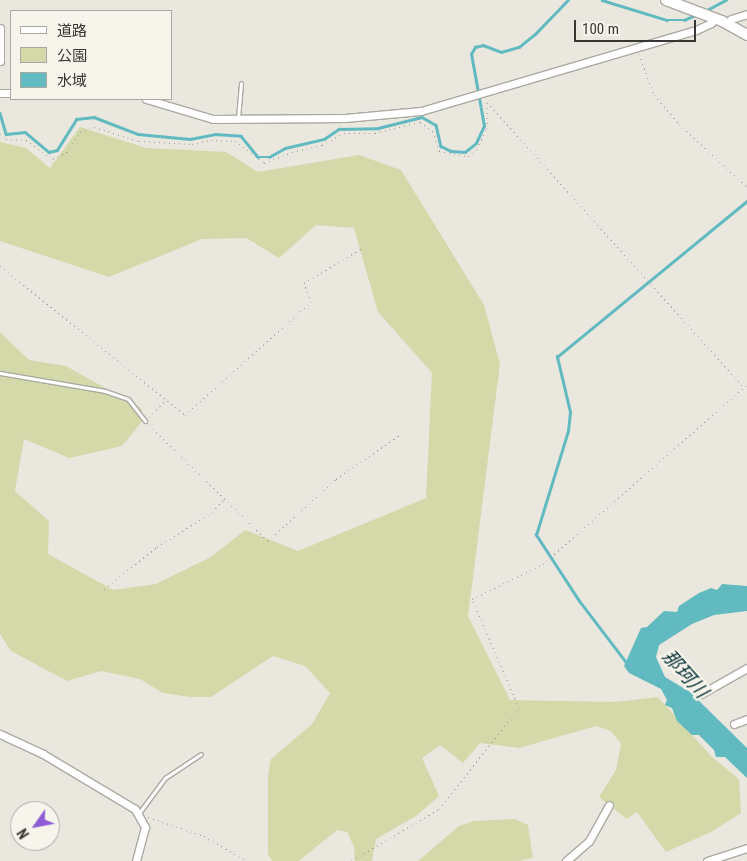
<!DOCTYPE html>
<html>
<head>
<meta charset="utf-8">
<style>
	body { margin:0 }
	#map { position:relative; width:747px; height:861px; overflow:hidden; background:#eae7df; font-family:"Roboto Condensed","Noto Sans JP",sans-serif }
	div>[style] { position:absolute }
	.green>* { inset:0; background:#d4d9aa }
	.water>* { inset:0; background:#61bac0 }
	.stream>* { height:2.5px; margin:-1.25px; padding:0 1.25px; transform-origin:1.25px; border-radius:1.25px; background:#61bac0 }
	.path>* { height:1px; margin-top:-0.5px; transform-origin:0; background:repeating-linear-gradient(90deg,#999791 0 1px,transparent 0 5px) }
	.roads { filter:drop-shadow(1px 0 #aba9a1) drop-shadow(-1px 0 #aba9a1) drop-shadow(0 1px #aba9a1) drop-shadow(0 -1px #aba9a1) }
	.lane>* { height:3px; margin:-1.5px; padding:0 1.5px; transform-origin:1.5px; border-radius:1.5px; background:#fff }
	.street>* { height:7px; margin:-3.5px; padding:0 3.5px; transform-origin:3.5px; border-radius:3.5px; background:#fff }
	.secondary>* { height:10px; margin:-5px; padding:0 5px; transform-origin:5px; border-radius:5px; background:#fff }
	span { translate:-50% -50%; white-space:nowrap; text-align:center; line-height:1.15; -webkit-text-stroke:4.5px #f7f4ec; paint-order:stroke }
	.water-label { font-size:19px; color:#063336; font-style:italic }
	.legend { position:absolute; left:10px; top:10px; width:162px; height:90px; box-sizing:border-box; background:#f7f4ec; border:1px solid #aba8a2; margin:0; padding:6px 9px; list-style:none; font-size:15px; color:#383734 }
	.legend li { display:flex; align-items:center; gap:10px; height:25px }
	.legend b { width:25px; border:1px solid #aba8a2 }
	.north { position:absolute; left:10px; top:801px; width:50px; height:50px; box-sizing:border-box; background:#f7f4ec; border:1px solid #aba8a2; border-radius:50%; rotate:237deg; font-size:14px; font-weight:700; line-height:20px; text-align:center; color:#383734 }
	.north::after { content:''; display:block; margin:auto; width:18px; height:22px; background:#905cd5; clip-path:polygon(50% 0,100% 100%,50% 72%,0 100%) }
	.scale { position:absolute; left:574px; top:20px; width:122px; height:22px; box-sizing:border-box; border:2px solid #383734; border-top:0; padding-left:6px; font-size:15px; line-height:18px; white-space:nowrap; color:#383734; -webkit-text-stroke:4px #f7f4ec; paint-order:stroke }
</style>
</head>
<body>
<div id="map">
	<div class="green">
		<div style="clip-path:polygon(80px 127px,146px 148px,226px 152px,258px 172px,359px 155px,401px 170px,484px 305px,500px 364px,468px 616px,510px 700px,615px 702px,658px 697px,712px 757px,739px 779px,741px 813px,713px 831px,666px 852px,637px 812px,627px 819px,599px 797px,616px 770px,621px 744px,611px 731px,596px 726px,519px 748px,480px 743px,463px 763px,440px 745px,422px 758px,439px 796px,416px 816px,376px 839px,372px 861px,355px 861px,354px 847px,347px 832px,337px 830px,299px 861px,272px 861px,268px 854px,268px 775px,271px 759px,312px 724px,330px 693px,305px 666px,273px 656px,211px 697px,190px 697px,163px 693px,140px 679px,101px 671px,67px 681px,11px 651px,0 634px,0 332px,29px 360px,66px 366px,141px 408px,144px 419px,122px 446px,69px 458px,24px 439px,15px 491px,49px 521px,48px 554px,113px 590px,156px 584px,211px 557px,245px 530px,298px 551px,426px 498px,432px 373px,378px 312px,354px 228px,316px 225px,279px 258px,246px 238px,202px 239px,109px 277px,0 241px,0 142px,26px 148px,50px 168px)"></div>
		<div style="clip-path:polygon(515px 819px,528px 825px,533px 858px,519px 861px,418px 861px,459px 826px,474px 821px)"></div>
	</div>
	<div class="water">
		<div style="clip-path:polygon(722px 584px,747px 586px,747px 611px,714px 615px,692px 624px,659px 645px,656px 657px,665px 677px,690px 692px,747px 748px,747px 778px,725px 757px,716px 757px,714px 750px,699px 735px,692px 735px,677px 721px,672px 708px,665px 705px,667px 700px,661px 689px,629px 673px,624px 666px,641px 628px,647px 627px,664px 611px,677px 612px,679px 606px,699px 593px,711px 588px,717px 590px)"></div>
	</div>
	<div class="stream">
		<div style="left:602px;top:0;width:68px;rotate:17.1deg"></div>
		<div style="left:667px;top:20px;width:17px"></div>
		<div style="left:684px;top:20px;width:13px;rotate:-23deg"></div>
		<div style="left:705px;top:11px;width:24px;rotate:-28deg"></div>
		<div style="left:0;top:113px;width:22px;rotate:74deg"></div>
		<div style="left:6px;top:134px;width:19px;rotate:-6deg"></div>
		<div style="left:25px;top:132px;width:31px;rotate:40deg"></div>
		<div style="left:49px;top:152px;width:8px;rotate:-14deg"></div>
		<div style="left:57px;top:150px;width:36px;rotate:-58deg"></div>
		<div style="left:76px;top:119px;width:18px;rotate:-6deg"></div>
		<div style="left:94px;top:117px;width:47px;rotate:21.1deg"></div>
		<div style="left:138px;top:134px;width:52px;rotate:5.5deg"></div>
		<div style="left:190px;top:139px;width:25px;rotate:-11deg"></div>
		<div style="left:215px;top:134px;width:26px;rotate:4deg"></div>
		<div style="left:241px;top:136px;width:27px;rotate:51deg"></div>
		<div style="left:258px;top:157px;width:11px"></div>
		<div style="left:269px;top:157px;width:18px;rotate:-29deg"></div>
		<div style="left:285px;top:148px;width:40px;rotate:-13deg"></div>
		<div style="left:324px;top:139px;width:18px;rotate:-34deg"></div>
		<div style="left:339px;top:129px;width:39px;rotate:-1deg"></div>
		<div style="left:378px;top:128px;width:45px;rotate:-14deg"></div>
		<div style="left:422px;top:117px;width:16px;rotate:30deg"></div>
		<div style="left:436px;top:125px;width:22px;rotate:77deg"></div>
		<div style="left:441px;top:146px;width:11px;rotate:27deg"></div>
		<div style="left:451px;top:151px;width:14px;rotate:4deg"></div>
		<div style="left:465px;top:152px;width:14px;rotate:-39deg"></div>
		<div style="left:476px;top:143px;width:19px;rotate:-65deg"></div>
		<div style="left:484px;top:126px;width:73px;rotate:-100.2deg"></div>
		<div style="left:471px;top:54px;width:8px;rotate:-60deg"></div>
		<div style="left:475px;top:47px;width:8px;rotate:-14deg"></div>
		<div style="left:483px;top:45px;width:19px;rotate:21deg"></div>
		<div style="left:501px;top:52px;width:19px;rotate:-16deg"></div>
		<div style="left:519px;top:47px;width:21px;rotate:-39deg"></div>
		<div style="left:535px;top:34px;width:47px;rotate:-45.9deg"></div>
		<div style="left:627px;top:664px;width:79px;rotate:-127.3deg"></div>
		<div style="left:579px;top:601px;width:79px;rotate:-123.1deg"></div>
		<div style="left:536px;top:535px;width:109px;rotate:-72.9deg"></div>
		<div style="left:568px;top:431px;width:19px;rotate:-84deg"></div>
		<div style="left:570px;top:412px;width:57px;rotate:-103.3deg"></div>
		<div style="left:557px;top:357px;width:246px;rotate:-39.4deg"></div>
	</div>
	<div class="path">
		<div style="left:639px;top:54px;width:44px;rotate:69.9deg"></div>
		<div style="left:654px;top:95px;width:38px;rotate:49deg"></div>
		<div style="left:679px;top:124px;width:93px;rotate:42.8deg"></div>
		<div style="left:487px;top:102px;width:384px;rotate:48deg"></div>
		<div style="left:0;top:134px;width:8px;rotate:40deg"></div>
		<div style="left:6px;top:139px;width:20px;rotate:3deg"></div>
		<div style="left:26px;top:140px;width:33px;rotate:35deg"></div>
		<div style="left:53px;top:159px;width:16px;rotate:-27deg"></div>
		<div style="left:67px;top:152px;width:24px;rotate:-57deg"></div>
		<div style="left:80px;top:132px;width:15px;rotate:-20deg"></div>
		<div style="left:94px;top:127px;width:47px;rotate:17.3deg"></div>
		<div style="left:139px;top:141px;width:53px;rotate:3.2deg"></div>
		<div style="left:192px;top:144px;width:19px;rotate:-12deg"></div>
		<div style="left:211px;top:140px;width:24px;rotate:2deg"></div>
		<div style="left:235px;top:141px;width:36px;rotate:37deg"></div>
		<div style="left:264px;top:163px;width:30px;rotate:-21deg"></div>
		<div style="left:292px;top:152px;width:31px;rotate:-13deg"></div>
		<div style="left:322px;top:145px;width:25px;rotate:-29deg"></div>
		<div style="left:344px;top:133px;width:31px"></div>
		<div style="left:375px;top:133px;width:46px;rotate:-13.7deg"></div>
		<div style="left:420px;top:122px;width:16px;rotate:35deg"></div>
		<div style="left:433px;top:131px;width:21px;rotate:73deg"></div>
		<div style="left:439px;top:151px;width:29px;rotate:10deg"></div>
		<div style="left:468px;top:156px;width:11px;rotate:-38deg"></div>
		<div style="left:477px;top:149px;width:23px;rotate:-65deg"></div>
		<div style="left:487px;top:128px;width:27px;rotate:-90deg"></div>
		<div style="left:0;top:266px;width:238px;rotate:38.8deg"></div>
		<div style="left:185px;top:415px;width:169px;rotate:-41.9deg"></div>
		<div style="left:311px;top:302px;width:20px;rotate:-110deg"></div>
		<div style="left:304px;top:283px;width:70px;rotate:-31deg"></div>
		<div style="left:149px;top:417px;width:25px;rotate:-45deg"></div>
		<div style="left:149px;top:425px;width:166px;rotate:44.3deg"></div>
		<div style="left:268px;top:541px;width:92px;rotate:-42.4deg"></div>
		<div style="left:336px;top:479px;width:79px;rotate:-34.7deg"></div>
		<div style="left:104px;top:589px;width:68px;rotate:-38.4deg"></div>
		<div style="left:157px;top:547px;width:65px;rotate:-32.5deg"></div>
		<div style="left:212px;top:512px;width:18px;rotate:-47deg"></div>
		<div style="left:148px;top:817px;width:59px;rotate:18.7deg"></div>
		<div style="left:204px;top:836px;width:50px;rotate:30.2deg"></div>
		<div style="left:351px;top:861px;width:102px;rotate:-30.6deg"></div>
		<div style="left:439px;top:809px;width:129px;rotate:-51.6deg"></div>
		<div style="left:519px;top:708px;width:119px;rotate:-113.3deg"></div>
		<div style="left:472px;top:599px;width:79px;rotate:-26.2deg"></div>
		<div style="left:543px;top:564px;width:271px;rotate:-41.3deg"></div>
	</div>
	<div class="roads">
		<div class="lane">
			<div style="left:238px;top:118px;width:35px;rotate:-85deg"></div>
			<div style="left:0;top:373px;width:107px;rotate:9.7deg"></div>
			<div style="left:105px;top:391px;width:24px;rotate:19deg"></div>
			<div style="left:128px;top:399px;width:28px;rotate:52deg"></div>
			<div style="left:139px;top:813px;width:44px;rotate:-53.4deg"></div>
			<div style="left:165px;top:778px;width:43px;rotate:-33.7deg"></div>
		</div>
		<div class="street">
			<div style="left:727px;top:24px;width:6px;rotate:-51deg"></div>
			<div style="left:731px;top:19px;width:17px;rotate:-17deg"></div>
			<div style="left:0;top:28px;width:33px;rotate:90deg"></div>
			<div style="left:0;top:93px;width:11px"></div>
			<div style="left:146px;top:99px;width:70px;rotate:16.6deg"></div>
			<div style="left:213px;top:119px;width:132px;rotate:-0.4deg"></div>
			<div style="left:345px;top:118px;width:76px;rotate:-5.3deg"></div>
			<div style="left:421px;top:111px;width:287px;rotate:-16.4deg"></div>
			<div style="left:696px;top:30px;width:17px;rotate:-25deg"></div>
			<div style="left:711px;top:23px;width:6px;rotate:-59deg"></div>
			<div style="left:701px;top:694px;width:53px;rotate:-29.5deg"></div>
			<div style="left:734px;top:724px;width:14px;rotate:-21deg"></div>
			<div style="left:0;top:734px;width:47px;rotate:24.9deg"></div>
			<div style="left:43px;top:754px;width:107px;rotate:30.9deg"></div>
			<div style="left:135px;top:809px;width:21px;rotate:61deg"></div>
			<div style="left:145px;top:827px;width:35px;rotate:105deg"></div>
			<div style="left:566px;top:861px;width:30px;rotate:-41deg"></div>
			<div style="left:589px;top:841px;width:41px;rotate:-60.9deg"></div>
			<div style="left:707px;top:861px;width:42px;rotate:-18deg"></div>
		</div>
		<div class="secondary">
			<div style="left:666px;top:0;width:60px;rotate:20.6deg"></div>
			<div style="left:722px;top:21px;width:29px;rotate:29deg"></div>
		</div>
	</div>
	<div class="water-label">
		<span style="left:685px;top:674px;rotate:48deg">那珂川</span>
	</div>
	<ul class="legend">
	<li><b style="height:6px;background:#fff"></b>道路</li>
	<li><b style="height:14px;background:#d4d9aa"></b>公園</li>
	<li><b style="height:14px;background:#61bac0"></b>水域</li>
	</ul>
	<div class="north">N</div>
	<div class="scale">100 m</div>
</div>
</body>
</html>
